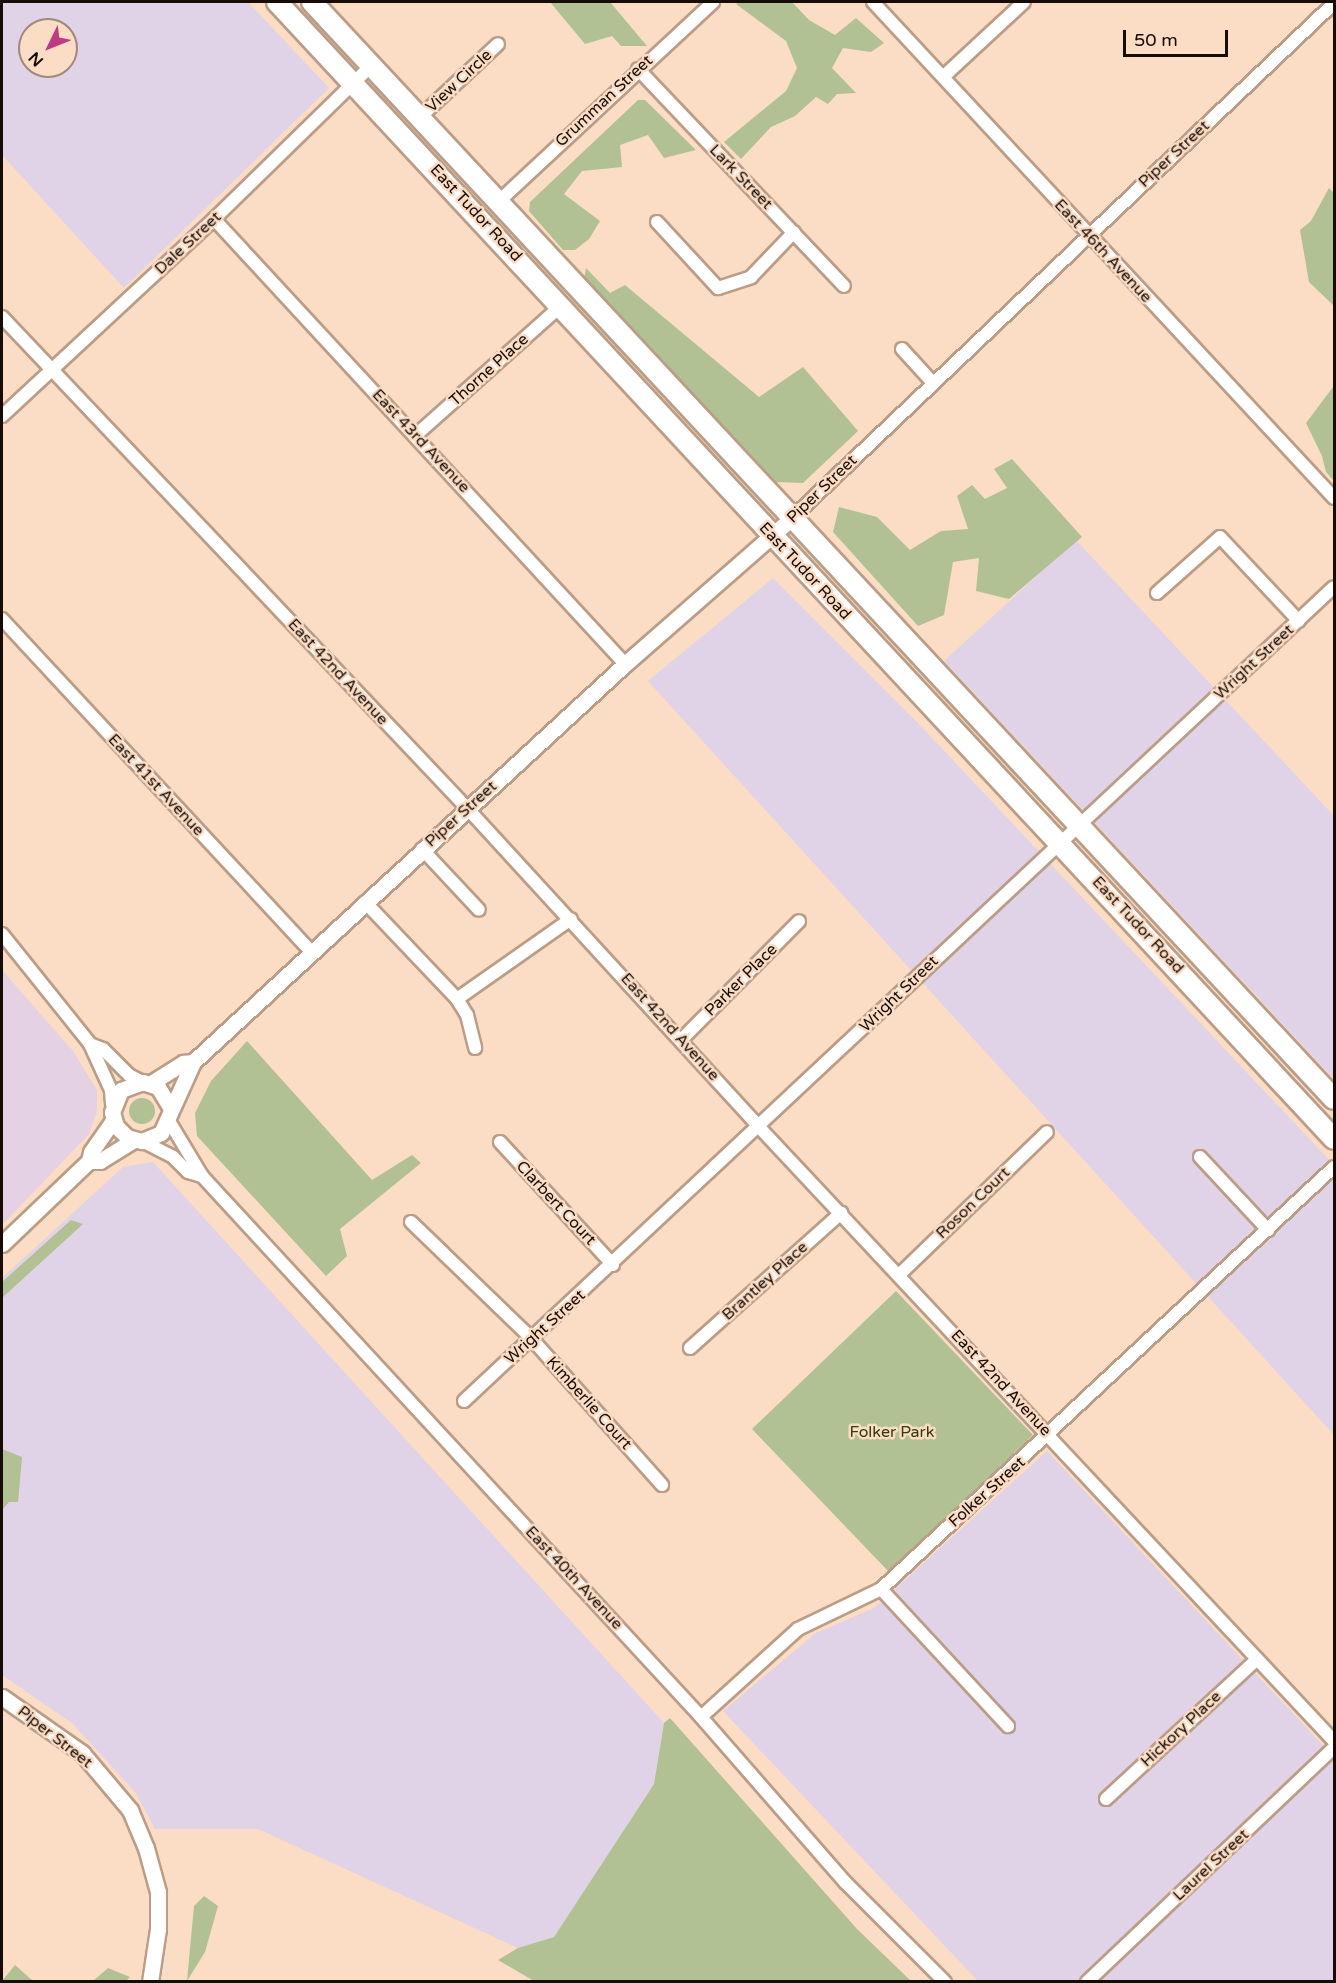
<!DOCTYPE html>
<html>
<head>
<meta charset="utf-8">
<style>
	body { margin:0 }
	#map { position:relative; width:1336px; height:1983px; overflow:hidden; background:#fbdcc4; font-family:"Varela Round",sans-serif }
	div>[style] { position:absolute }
	.commercial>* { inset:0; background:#e0d3e7 }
	.medical>* { inset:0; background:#e4d2e4 }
	.green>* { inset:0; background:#b2c194 }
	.round { border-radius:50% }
	.roads { filter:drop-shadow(2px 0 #bb9d87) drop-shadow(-2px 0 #bb9d87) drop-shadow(0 2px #bb9d87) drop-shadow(0 -2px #bb9d87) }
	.minor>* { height:12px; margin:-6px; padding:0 6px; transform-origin:6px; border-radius:6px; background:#fff }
	.tertiary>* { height:15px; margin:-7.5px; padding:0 7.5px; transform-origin:7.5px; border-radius:7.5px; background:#fff }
	.primary>* { height:20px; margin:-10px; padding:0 10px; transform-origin:10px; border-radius:10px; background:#fff }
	span { translate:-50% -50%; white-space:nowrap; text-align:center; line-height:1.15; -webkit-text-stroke:5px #fbdcc4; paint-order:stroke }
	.street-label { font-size:16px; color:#160c05 }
	.park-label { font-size:16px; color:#303d07 }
	.frame { position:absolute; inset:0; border:3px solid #160c05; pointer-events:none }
	.north { position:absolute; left:18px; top:18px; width:60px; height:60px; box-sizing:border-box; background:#fbdcc4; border:2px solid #9f8978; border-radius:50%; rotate:227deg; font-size:16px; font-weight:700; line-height:24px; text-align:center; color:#160c05 }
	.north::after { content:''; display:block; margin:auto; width:21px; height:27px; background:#bd3b84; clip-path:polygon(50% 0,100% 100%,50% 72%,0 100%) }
	.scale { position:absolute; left:1123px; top:30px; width:105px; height:27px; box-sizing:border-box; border:3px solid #160c05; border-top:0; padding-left:8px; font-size:18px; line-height:21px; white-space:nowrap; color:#160c05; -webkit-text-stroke:4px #fbdcc4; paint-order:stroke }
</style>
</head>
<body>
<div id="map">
	<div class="commercial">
		<div style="clip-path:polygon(evenodd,2px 2px,248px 2px,329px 88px,124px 288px,2px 155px,2px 2px,30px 30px,66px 30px,66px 66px,30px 66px,30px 30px)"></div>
		<div style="clip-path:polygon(1076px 540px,1334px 816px,1334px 1079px,944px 661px)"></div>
		<div style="clip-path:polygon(773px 578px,916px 721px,1334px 1165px,1334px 1435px,648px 681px)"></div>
		<div style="clip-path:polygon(153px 1162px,664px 1723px,654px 1784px,554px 1937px,518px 1948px,258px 1829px,155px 1829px,135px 1792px,72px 1723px,2px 1675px,2px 1278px,123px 1167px)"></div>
		<div style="clip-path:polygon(1047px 1451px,1334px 1757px,1334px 1981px,978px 1981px,723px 1711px,816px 1633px,874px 1608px)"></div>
	</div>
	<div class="medical">
		<div style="clip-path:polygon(2px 970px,73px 1051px,97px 1090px,97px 1111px,89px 1134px,2px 1225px)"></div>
	</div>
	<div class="green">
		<div style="clip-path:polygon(550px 2px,610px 2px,647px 46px,621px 46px,612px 36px,585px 44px)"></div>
		<div style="clip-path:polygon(739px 2px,792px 2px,809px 20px,835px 35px,856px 18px,884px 43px,871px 52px,843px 48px,832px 68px,856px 93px,837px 94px,828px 104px,816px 97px,795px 116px,771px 127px,741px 159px,724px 142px,786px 91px,797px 68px,786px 41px,736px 4px)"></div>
		<div style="clip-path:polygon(638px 100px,645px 100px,696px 150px,664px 158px,648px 135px,620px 145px,622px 167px,582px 171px,564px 194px,600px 221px,589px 239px,575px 250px,563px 250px,529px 211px,530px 202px)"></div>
		<div style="clip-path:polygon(1329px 188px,1334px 193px,1334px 481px,1326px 472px,1322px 456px,1306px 423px,1333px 387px,1333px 305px,1309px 282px,1300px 230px,1311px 221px)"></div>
		<div style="clip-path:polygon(586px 268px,610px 293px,625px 285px,759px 397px,803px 367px,858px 431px,803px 483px,775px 482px,584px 280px)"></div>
		<div style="clip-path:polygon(1012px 459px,1082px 537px,1009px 599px,976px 591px,979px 558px,953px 562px,944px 615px,918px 626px,833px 532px,839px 507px,877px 517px,910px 550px,941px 531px,968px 529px,957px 496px,972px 485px,985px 499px,1007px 488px,994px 469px)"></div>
		<div style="clip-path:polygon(247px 1041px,372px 1180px,412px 1155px,421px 1163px,340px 1229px,347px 1256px,326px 1276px,197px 1136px,195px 1113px,211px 1081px)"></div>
		<div class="round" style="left:129px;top:1098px;width:26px;height:26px"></div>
		<div style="clip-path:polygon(71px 1220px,83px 1224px,2px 1298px,2px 1282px)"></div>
		<div style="clip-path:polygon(896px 1291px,1033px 1435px,889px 1572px,752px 1429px)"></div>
		<div style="clip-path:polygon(2px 1449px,22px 1457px,18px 1502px,9px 1502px,2px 1510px)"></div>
		<div style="clip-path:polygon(670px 1718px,857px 1929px,911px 1981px,534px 1981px,498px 1960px,518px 1948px,554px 1937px,654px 1784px,664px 1723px)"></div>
		<div style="clip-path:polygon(204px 1896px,218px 1906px,205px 1952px,187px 1981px,194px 1906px)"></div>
		<div style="clip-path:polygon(15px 1965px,33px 1981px,2px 1981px)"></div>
		<div style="clip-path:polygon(108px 1968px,130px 1977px,126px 1981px,93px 1981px)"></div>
	</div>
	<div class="roads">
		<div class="minor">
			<div style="left:873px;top:2px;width:677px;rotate:47.09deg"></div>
			<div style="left:638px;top:69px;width:299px;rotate:46.5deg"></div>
			<div style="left:943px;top:77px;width:110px;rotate:-42.8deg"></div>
			<div style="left:419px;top:118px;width:108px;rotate:-43.1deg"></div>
			<div style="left:497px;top:203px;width:295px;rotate:-42.9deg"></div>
			<div style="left:214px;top:219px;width:606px;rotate:47.27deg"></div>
			<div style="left:657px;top:222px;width:90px;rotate:47.3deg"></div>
			<div style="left:718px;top:288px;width:35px;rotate:-18deg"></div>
			<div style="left:751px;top:277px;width:62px;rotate:-46.3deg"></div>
			<div style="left:2px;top:317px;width:676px;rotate:46.56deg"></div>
			<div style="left:467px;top:808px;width:432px;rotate:47.5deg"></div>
			<div style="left:759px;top:1127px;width:841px;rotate:46.88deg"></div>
			<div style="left:902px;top:349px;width:46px;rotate:47.6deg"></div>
			<div style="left:2px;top:416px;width:289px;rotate:-42.9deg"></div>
			<div style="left:214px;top:219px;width:219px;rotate:-44.3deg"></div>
			<div style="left:416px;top:435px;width:195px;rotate:-41.7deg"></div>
			<div style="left:793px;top:517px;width:746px;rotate:-43.53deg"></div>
			<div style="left:1157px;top:593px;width:84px;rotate:-41.6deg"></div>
			<div style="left:1220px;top:537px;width:115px;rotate:46.8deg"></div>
			<div style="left:2px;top:619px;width:454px;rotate:47.1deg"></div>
			<div style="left:422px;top:849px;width:83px;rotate:46.9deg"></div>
			<div style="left:365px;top:902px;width:134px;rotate:46.5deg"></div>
			<div style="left:457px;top:999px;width:19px;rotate:58deg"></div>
			<div style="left:467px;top:1015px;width:34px;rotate:76deg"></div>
			<div style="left:2px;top:934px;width:141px;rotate:51.3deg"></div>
			<div style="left:90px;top:1044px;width:51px;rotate:65.5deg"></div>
			<div style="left:111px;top:1090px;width:14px;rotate:86deg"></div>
			<div style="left:457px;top:999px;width:139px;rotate:-35.1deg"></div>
			<div style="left:682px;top:1039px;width:166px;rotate:-45.2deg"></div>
			<div style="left:90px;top:1044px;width:14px;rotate:21deg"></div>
			<div style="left:103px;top:1049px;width:37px;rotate:45deg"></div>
			<div style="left:129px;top:1075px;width:16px;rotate:27deg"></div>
			<div style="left:169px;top:1121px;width:64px;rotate:59deg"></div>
			<div style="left:202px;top:1176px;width:736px;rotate:47.31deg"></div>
			<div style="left:701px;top:1717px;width:220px;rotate:48.9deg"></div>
			<div style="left:846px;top:1883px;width:140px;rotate:45deg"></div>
			<div style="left:142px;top:1141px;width:35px;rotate:27deg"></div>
			<div style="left:173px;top:1157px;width:21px;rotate:45deg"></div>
			<div style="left:188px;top:1172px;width:15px;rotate:16deg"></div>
			<div style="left:500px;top:1142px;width:167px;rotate:47.4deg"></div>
			<div style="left:1200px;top:1157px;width:100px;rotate:47deg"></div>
			<div style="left:411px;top:1222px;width:167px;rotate:44deg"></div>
			<div style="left:531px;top:1338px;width:197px;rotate:48.3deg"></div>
			<div style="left:900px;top:1274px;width:204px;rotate:-44deg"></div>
			<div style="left:690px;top:1348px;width:203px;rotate:-41.8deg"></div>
			<div style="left:464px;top:1401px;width:1191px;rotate:-43.1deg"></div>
			<div style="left:881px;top:1589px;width:187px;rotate:47.2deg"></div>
			<div style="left:701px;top:1717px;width:131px;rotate:-42.2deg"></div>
			<div style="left:798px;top:1629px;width:92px;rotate:-25.7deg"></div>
			<div style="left:881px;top:1589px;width:619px;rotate:-42.97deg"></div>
			<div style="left:1106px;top:1799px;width:206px;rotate:-42.8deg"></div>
			<div style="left:1087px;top:1982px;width:340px;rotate:-43.5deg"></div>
		</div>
		<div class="tertiary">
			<div style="left:151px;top:1083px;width:38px;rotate:-32deg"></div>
			<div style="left:183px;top:1063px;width:10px;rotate:-6deg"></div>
			<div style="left:170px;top:1107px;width:23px;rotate:-121deg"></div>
			<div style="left:158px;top:1087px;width:16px;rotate:-162deg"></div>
			<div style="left:143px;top:1082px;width:23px;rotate:160deg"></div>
			<div style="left:121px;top:1090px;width:24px;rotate:112deg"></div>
			<div style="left:112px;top:1112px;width:15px;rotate:74deg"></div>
			<div style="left:116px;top:1126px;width:16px;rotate:45deg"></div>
			<div style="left:127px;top:1137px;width:16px;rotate:15deg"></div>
			<div style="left:142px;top:1141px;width:21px;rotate:-23deg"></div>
			<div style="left:161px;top:1133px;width:78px;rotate:-65.7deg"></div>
			<div style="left:193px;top:1062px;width:587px;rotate:-42.65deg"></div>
			<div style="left:625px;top:664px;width:223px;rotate:-41.2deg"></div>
			<div style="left:89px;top:1161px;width:11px"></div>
			<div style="left:100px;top:1161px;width:40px;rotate:-32deg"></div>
			<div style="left:2px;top:1244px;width:120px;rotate:-43.7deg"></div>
			<div style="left:89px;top:1161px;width:9px;rotate:-77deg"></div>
			<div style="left:91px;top:1152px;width:39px;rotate:-55deg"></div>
			<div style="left:2px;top:1697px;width:98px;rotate:35deg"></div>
			<div style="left:82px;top:1753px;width:75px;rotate:49.9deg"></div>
			<div style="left:130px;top:1810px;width:41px;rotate:67.2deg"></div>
			<div style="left:146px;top:1848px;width:46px;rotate:74.7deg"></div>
			<div style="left:158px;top:1892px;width:37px;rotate:90deg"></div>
			<div style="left:158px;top:1929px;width:54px;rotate:98.6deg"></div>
		</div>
		<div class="primary">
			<div style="left:277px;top:2px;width:1552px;rotate:47.09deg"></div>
			<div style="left:312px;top:2px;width:1499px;rotate:47.03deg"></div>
		</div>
	</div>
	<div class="street-label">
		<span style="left:459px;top:81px;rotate:-43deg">View Circle</span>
		<span style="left:604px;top:101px;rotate:-43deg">Grumman Street</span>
		<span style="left:1174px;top:154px;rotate:-43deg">Piper Street</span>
		<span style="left:741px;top:177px;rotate:46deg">Lark Street</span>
		<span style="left:476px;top:213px;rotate:47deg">East Tudor Road</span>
		<span style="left:188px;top:243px;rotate:-43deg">Dale Street</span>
		<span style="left:1103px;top:251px;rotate:47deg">East 46th Avenue</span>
		<span style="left:489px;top:370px;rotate:-42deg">Thorne Place</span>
		<span style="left:421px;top:441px;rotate:47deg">East 43rd Avenue</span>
		<span style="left:822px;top:489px;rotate:-44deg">Piper Street</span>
		<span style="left:805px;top:571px;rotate:47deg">East Tudor Road</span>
		<span style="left:1254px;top:662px;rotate:-43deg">Wright Street</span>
		<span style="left:338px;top:672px;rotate:47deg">East 42nd Avenue</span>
		<span style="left:156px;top:785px;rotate:47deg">East 41st Avenue</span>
		<span style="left:461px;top:814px;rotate:-42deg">Piper Street</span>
		<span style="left:1138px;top:925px;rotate:47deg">East Tudor Road</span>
		<span style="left:741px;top:980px;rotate:-45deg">Parker Place</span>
		<span style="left:899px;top:994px;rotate:-44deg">Wright Street</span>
		<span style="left:670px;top:1027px;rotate:48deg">East 42nd Avenue</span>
		<span style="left:556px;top:1203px;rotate:47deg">Clarbert Court</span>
		<span style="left:973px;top:1203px;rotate:-44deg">Roson Court</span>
		<span style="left:765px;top:1281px;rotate:-42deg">Brantley Place</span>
		<span style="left:545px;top:1327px;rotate:-42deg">Wright Street</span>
		<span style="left:1001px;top:1383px;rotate:47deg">East 42nd Avenue</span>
		<span style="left:589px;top:1403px;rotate:48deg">Kimberlie Court</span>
		<span style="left:987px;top:1492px;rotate:-42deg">Folker Street</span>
		<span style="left:574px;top:1578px;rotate:47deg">East 40th Avenue</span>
		<span style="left:1181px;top:1729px;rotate:-43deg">Hickory Place</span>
		<span style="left:55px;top:1737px;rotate:38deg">Piper Street</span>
		<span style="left:1211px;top:1865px;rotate:-43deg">Laurel Street</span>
	</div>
	<div class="park-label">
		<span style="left:892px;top:1432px">Folker Park</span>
	</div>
	<div class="frame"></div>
	<div class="north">N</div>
	<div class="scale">50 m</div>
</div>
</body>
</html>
